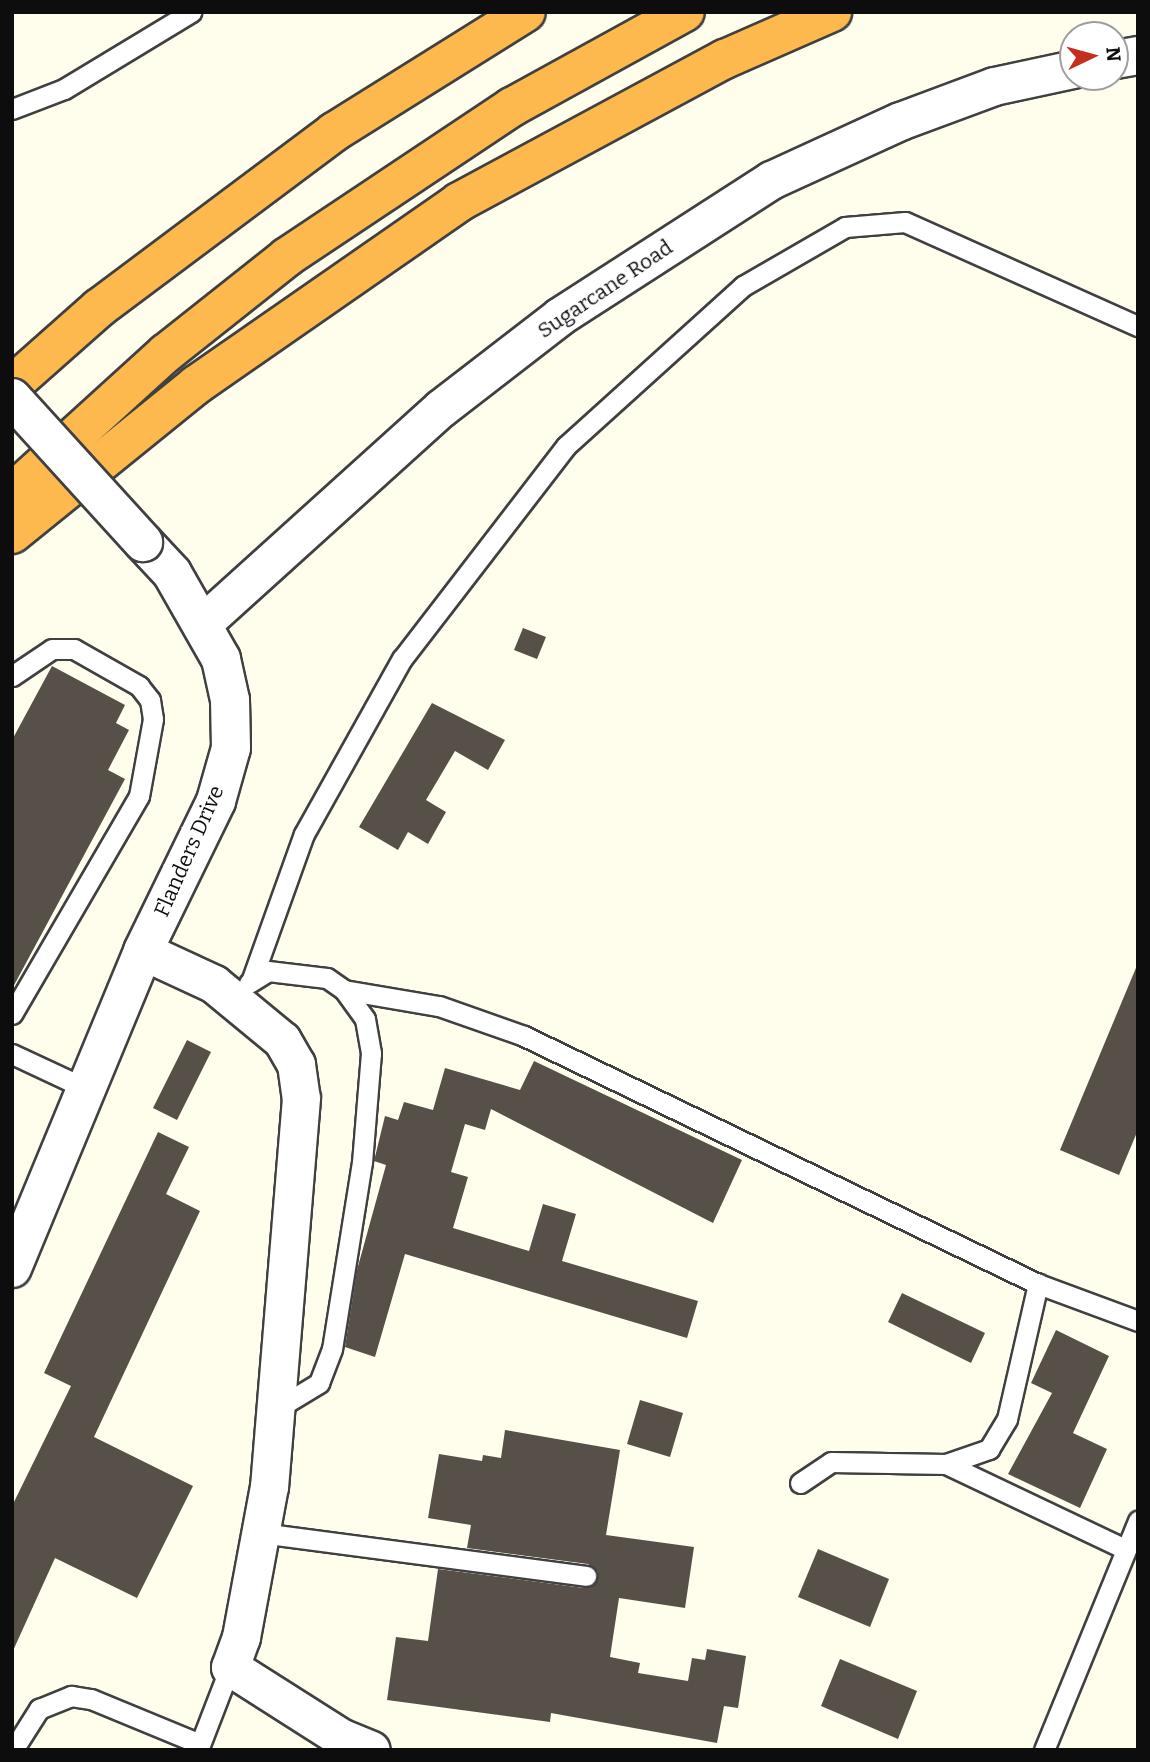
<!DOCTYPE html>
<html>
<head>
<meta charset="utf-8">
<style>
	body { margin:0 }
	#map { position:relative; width:1150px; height:1762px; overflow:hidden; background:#fffeed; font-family:Bitter,serif }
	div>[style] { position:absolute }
	.building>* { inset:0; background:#565049 }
	.roads { filter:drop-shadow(2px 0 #404040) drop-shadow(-2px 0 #404040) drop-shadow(0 2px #404040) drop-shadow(0 -2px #404040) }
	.service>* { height:19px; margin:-9.5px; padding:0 9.5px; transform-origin:9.5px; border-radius:9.5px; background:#fff }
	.minor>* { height:37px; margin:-18.5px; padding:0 18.5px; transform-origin:18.5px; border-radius:18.5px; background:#fff }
	.tertiary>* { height:38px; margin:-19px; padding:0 19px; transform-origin:19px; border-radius:19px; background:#fff }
	.motorway>* { height:38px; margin:-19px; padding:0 19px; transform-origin:19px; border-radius:19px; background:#fdb94d }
	.bridges { filter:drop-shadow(2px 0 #404040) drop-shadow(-2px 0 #404040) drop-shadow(0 2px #404040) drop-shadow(0 -2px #404040) }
	.tertiary-bridge>* { height:38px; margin:-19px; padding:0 19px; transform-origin:19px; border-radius:19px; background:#fff }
	span { translate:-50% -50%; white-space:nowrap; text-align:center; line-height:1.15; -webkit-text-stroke:7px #fff; paint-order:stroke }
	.street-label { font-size:21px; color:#0d0d0d }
	.frame { position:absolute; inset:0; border:14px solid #0d0d0d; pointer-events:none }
	.north { position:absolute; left:1059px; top:21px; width:70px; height:70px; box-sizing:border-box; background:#fff; border:2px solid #9e9e9e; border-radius:50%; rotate:85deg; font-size:19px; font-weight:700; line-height:28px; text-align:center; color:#0d0d0d }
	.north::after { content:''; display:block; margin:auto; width:24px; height:32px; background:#c52f1d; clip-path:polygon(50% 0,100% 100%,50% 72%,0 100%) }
</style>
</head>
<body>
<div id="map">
	<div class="building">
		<div style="clip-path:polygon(523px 628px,546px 637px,537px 659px,514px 650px)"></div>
		<div style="clip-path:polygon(52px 666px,125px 705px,116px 723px,129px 730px,108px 770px,125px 779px,12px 989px,12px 740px)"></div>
		<div style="clip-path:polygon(432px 703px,505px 740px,488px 770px,455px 751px,426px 800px,446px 812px,428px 844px,408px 832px,398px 850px,359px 827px)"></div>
		<div style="clip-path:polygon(1138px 963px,1138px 1130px,1119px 1175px,1060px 1150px)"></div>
		<div style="clip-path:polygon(187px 1040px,211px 1052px,177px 1120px,153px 1108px)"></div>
		<div style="clip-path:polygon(534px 1061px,742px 1160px,713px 1223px,491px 1109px,485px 1130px,465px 1124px,451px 1172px,468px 1177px,453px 1228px,529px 1251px,543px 1204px,576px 1214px,562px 1261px,698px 1301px,687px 1338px,405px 1254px,375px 1357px,345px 1347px,357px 1270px,386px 1165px,374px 1161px,385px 1116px,398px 1120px,404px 1102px,433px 1110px,445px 1068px,520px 1090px)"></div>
		<div style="clip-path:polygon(158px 1132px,189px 1147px,166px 1194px,200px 1211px,94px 1437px,193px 1486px,137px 1598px,55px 1558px,12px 1653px,12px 1506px,71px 1386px,44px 1373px)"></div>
		<div style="clip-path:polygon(902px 1293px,985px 1333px,971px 1363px,888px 1322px)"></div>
		<div style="clip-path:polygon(1056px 1330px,1109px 1356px,1073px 1433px,1107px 1449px,1080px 1508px,1008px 1474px,1052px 1393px,1031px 1383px)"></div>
		<div style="clip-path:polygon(640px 1400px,683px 1413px,670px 1457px,627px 1444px)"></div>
		<div style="clip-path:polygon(505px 1430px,620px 1450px,606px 1535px,694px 1547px,685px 1608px,619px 1598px,610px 1657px,640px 1663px,638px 1673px,688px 1681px,692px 1658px,705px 1660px,707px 1649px,746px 1656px,738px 1708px,724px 1706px,717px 1743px,551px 1713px,550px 1722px,387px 1700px,396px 1637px,428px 1641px,438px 1569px,584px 1588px,596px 1583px,598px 1572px,588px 1564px,467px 1548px,471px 1525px,428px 1518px,439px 1454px,482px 1461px,483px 1455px,501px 1458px)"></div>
		<div style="clip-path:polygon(818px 1549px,889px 1579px,870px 1627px,798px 1597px)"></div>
		<div style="clip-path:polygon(840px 1659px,917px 1691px,898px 1739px,821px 1706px)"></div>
	</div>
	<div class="roads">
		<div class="service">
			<div style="left:12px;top:109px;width:56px;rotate:-21deg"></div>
			<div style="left:64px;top:89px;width:149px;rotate:-31.2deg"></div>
			<div style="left:12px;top:676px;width:48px;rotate:-34deg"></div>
			<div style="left:52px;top:649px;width:22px"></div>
			<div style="left:74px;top:649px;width:75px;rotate:29.6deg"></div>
			<div style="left:139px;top:686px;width:18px;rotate:52deg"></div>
			<div style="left:150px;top:700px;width:19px;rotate:81deg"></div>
			<div style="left:153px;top:719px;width:78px;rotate:100.3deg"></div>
			<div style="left:139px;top:796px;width:252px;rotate:120.2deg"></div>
			<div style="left:252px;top:979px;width:154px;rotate:-70.3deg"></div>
			<div style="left:304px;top:834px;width:201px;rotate:-60.8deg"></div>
			<div style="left:402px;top:659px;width:269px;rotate:-52.4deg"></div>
			<div style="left:566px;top:446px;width:239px;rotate:-42.1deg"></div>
			<div style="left:743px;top:286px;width:118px;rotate:-30deg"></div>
			<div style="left:845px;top:227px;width:60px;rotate:-4.8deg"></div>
			<div style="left:905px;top:222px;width:255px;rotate:24.1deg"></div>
			<div style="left:249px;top:983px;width:22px;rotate:-32deg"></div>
			<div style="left:268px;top:971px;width:59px;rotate:6.8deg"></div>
			<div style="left:327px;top:978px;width:21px;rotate:35deg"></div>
			<div style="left:344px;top:990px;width:36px;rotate:54deg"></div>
			<div style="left:365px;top:1019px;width:35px;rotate:80deg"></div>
			<div style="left:371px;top:1053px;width:109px;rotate:94.7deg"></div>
			<div style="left:362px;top:1162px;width:189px;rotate:99.1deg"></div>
			<div style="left:332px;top:1349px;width:36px;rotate:111deg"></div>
			<div style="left:319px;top:1383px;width:50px;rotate:148.8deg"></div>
			<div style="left:344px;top:990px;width:96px;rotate:9.6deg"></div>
			<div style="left:439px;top:1006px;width:90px;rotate:19.4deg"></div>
			<div style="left:524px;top:1036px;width:571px;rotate:25.76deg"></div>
			<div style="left:1038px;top:1284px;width:107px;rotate:20.3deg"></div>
			<div style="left:12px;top:1054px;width:83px;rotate:25deg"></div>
			<div style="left:946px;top:1464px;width:198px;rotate:25.4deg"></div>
			<div style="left:800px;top:1483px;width:37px;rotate:-34deg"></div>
			<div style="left:831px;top:1462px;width:115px;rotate:1deg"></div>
			<div style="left:946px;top:1464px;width:46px;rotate:-19.2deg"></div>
			<div style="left:989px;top:1449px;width:35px;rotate:-59deg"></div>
			<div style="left:1007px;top:1419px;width:139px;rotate:-77.1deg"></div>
			<div style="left:261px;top:1533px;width:328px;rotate:7.5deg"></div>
			<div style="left:13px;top:1750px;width:49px;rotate:-57.6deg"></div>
			<div style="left:39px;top:1709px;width:35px;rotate:-22deg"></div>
			<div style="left:71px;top:1696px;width:20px;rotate:9deg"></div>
			<div style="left:91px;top:1699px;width:118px;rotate:22.4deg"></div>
			<div style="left:198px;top:1750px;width:89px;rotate:-68.9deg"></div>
			<div style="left:1044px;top:1750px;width:248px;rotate:-67.7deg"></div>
		</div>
		<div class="minor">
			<div style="left:1115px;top:59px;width:23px;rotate:-10deg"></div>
			<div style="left:204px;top:622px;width:319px;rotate:-42.1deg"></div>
			<div style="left:441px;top:408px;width:150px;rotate:-37.7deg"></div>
			<div style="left:560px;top:316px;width:251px;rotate:-32.8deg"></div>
			<div style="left:771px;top:180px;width:142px;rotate:-24.6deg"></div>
			<div style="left:900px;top:121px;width:100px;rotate:-20.4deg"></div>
			<div style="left:994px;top:86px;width:81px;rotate:-12.1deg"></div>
			<div style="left:143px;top:951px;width:78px;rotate:24.9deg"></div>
			<div style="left:214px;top:984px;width:88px;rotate:39.5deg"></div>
			<div style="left:282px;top:1040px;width:28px;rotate:60deg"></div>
			<div style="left:296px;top:1064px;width:34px;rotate:82deg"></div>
			<div style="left:301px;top:1098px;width:389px;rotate:94.7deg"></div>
			<div style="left:269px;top:1486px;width:154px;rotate:100.5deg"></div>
			<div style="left:241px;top:1637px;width:32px;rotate:110deg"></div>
			<div style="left:230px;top:1667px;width:133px;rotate:32.4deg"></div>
			<div style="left:342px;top:1738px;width:31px;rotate:22deg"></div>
		</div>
		<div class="tertiary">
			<div style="left:12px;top:1268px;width:343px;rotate:-67.5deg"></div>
			<div style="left:143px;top:951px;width:167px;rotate:-64deg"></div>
			<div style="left:216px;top:801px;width:55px;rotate:-74.2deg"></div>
			<div style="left:231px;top:748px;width:48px;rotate:-91.2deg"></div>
			<div style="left:230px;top:700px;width:42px;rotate:-102.4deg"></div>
			<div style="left:221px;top:659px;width:99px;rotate:-119.7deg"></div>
			<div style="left:172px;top:573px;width:42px;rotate:-133.1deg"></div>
		</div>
		<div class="motorway">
			<div style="left:12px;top:385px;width:116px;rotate:-41.5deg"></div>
			<div style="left:99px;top:308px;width:294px;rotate:-36.8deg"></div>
			<div style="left:334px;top:132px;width:226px;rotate:-32deg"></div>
			<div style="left:12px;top:493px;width:208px;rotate:-42.3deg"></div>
			<div style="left:166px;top:353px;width:154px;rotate:-38.4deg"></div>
			<div style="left:287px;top:257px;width:270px;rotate:-33.7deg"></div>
			<div style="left:512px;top:107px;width:197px;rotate:-28.8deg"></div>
			<div style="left:12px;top:534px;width:237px;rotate:-39deg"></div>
			<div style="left:196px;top:385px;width:320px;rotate:-34.8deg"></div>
			<div style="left:459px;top:202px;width:302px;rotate:-28.3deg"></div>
			<div style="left:725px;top:59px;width:117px;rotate:-23.7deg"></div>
		</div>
	</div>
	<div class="bridges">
		<div class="tertiary-bridge">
			<div style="left:12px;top:398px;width:195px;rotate:47.7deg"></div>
		</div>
	</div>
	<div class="street-label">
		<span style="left:605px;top:289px;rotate:-34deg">Sugarcane Road</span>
		<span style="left:189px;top:851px;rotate:-66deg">Flanders Drive</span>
	</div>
	<div class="frame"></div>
	<div class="north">N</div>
</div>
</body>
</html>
